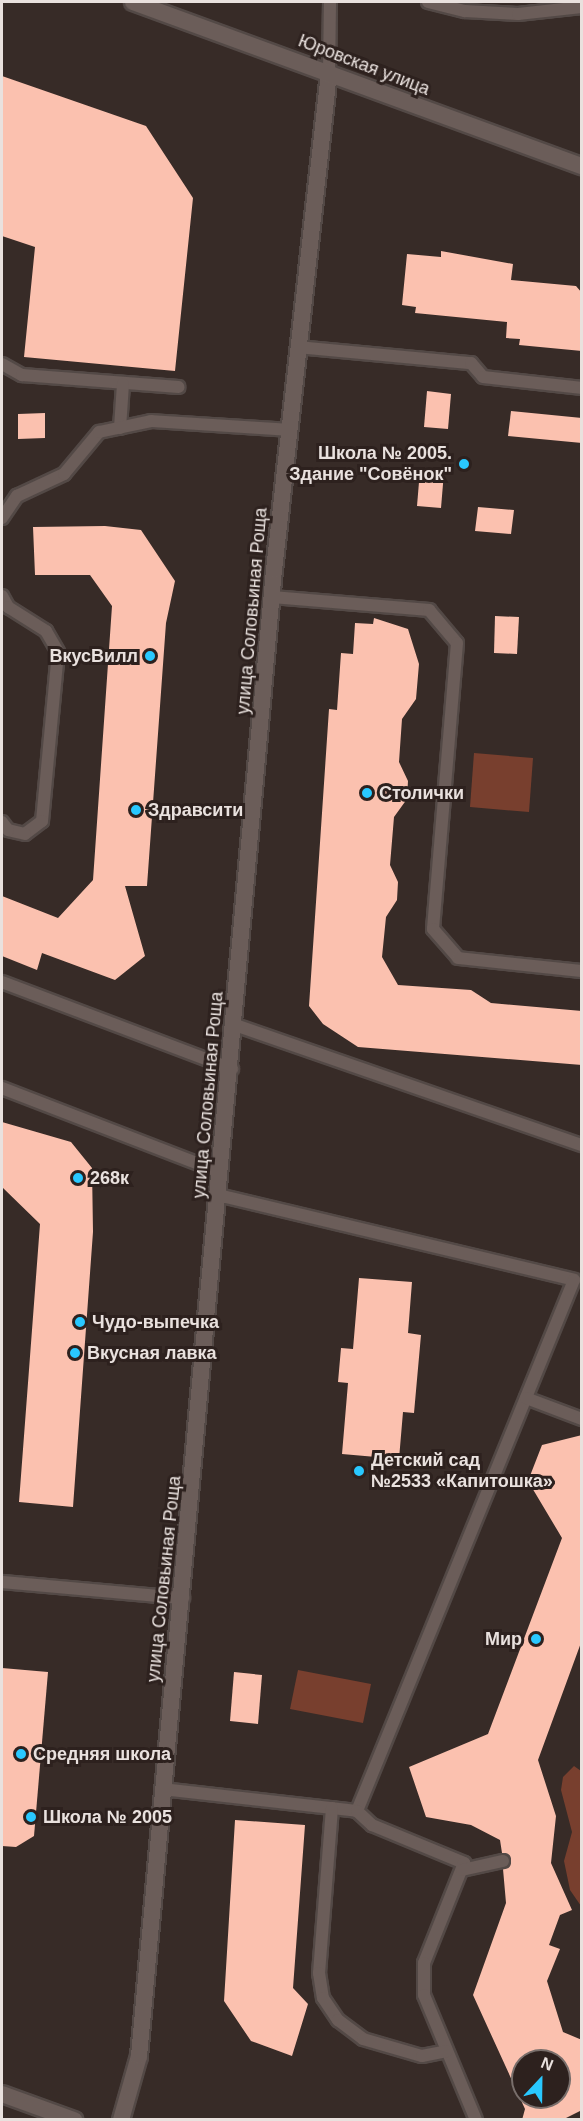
<!DOCTYPE html>
<html>
<head>
<meta charset="utf-8">
<style>
	body { margin:0 }
	#map { position:relative; width:583px; height:2121px; overflow:hidden; background:#372b27; font-family:Arial,sans-serif }
	div>[style] { position:absolute }
	.green>* { inset:0; background:#783f2e }
	.building>* { inset:0; background:#fbc1af }
	.roads { filter:drop-shadow(2px 0 #534946) drop-shadow(-2px 0 #534946) drop-shadow(0 2px #534946) drop-shadow(0 -2px #534946) }
	.service>* { height:12px; margin:-6px; padding:0 6px; transform-origin:6px; border-radius:6px; background:#6b5d59 }
	.minor>* { height:16px; margin:-8px; padding:0 8px; transform-origin:8px; border-radius:8px; background:#6b5d59 }
	.tertiary>* { height:16px; margin:-8px; padding:0 8px; transform-origin:8px; border-radius:8px; background:#6b5d59 }
	.dots>* { width:16px; height:16px; translate:-50% -50%; box-sizing:border-box; border:3px solid #2d211e; border-radius:50% }
	span { translate:-50% -50%; white-space:nowrap; text-align:center; line-height:1.15; -webkit-text-stroke:6px #2d211e; paint-order:stroke }
	.street-label { font-size:18px; color:#e9e1de }
	.poi-label { font-size:18px; color:#e9e1de; font-weight:700 }
	.right { translate:-100% -50%; text-align:right }
	.left { translate:0 -50%; text-align:left }
	.frame { position:absolute; inset:0; border:3px solid #e9e1de; pointer-events:none }
	.north { position:absolute; left:511px; top:2049px; width:60px; height:60px; box-sizing:border-box; background:#2d211e; border:2px solid #786e6b; border-radius:50%; rotate:22deg; font-size:16px; font-weight:700; line-height:24px; text-align:center; color:#e9e1de }
	.north::after { content:''; display:block; margin:auto; width:21px; height:27px; background:#29c8ff; clip-path:polygon(50% 0,100% 100%,50% 72%,0 100%) }
</style>
</head>
<body>
<div id="map">
	<div class="green">
		<div style="clip-path:polygon(474px 753px,533px 758px,529px 812px,470px 807px)"></div>
		<div style="clip-path:polygon(298px 1670px,371px 1684px,363px 1723px,290px 1709px)"></div>
		<div style="clip-path:polygon(574px 1766px,581px 1771px,581px 1906px,570px 1890px,564px 1861px,572px 1832px,561px 1790px,563px 1777px)"></div>
	</div>
	<div class="building">
		<div style="clip-path:polygon(2px 76px,146px 126px,193px 198px,175px 371px,24px 357px,35px 247px,2px 236px)"></div>
		<div style="clip-path:polygon(441px 251px,513px 264px,511px 280px,576px 286px,582px 293px,582px 351px,519px 345px,520px 339px,506px 338px,507px 322px,415px 313px,416px 307px,402px 305px,407px 254px,441px 257px)"></div>
		<div style="clip-path:polygon(427px 391px,451px 394px,448px 429px,424px 427px)"></div>
		<div style="clip-path:polygon(511px 411px,582px 418px,582px 443px,508px 436px)"></div>
		<div style="clip-path:polygon(45px 413px,45px 438px,18px 439px,18px 414px)"></div>
		<div style="clip-path:polygon(420px 470px,444px 472px,441px 508px,417px 506px)"></div>
		<div style="clip-path:polygon(478px 507px,514px 510px,511px 534px,475px 531px)"></div>
		<div style="clip-path:polygon(105px 526px,141px 530px,175px 581px,166px 623px,147px 886px,125px 886px,145px 956px,115px 980px,42px 953px,37px 970px,2px 956px,2px 896px,58px 918px,93px 880px,112px 606px,90px 575px,35px 575px,33px 527px)"></div>
		<div style="clip-path:polygon(495px 616px,519px 617px,517px 654px,494px 653px)"></div>
		<div style="clip-path:polygon(374px 618px,408px 629px,419px 664px,416px 699px,402px 719px,399px 762px,408px 781px,407px 799px,394px 817px,390px 865px,398px 882px,397px 900px,386px 917px,382px 957px,398px 985px,471px 990px,491px 1003px,582px 1011px,582px 1065px,358px 1047px,323px 1024px,309px 1006px,329px 709px,337px 710px,341px 653px,353px 654px,355px 623px,373px 624px)"></div>
		<div style="clip-path:polygon(2px 1122px,71px 1142px,92px 1168px,93px 1232px,73px 1507px,19px 1502px,40px 1224px,2px 1187px)"></div>
		<div style="clip-path:polygon(359px 1278px,412px 1282px,408px 1333px,421px 1335px,414px 1413px,403px 1412px,399px 1459px,342px 1454px,348px 1383px,338px 1382px,341px 1348px,353px 1349px)"></div>
		<div style="clip-path:polygon(evenodd,582px 1435px,582px 1640px,538px 1760px,556px 1816px,551px 1863px,572px 1910px,560px 1915px,549px 1945px,560px 1949px,547px 1981px,563px 2032px,582px 2040px,582px 2110px,562px 2120px,522px 2120px,525px 2109px,473px 1995px,506px 1903px,503px 1869px,511px 1859px,502px 1853px,500px 1840px,471px 1825px,426px 1817px,409px 1767px,488px 1734px,562px 1538px,528px 1481px,542px 1445px,582px 1435px,523px 2061px,559px 2061px,559px 2097px,523px 2097px,523px 2061px)"></div>
		<div style="clip-path:polygon(2px 1668px,48px 1672px,34px 1836px,16px 1847px,2px 1846px)"></div>
		<div style="clip-path:polygon(234px 1672px,262px 1675px,258px 1724px,230px 1721px)"></div>
		<div style="clip-path:polygon(235px 1820px,305px 1825px,293px 1988px,308px 2004px,292px 2056px,251px 2041px,224px 2001px)"></div>
	</div>
	<div class="roads">
		<div class="service">
			<div style="left:428px;top:2px;width:38px;rotate:14deg"></div>
			<div style="left:465px;top:11px;width:53px;rotate:3.2deg"></div>
			<div style="left:518px;top:14px;width:64px;rotate:-6.2deg"></div>
			<div style="left:329px;top:73px;width:71px;rotate:-89.2deg"></div>
			<div style="left:297px;top:347px;width:175px;rotate:5.3deg"></div>
			<div style="left:471px;top:363px;width:18px;rotate:49deg"></div>
			<div style="left:483px;top:377px;width:100px;rotate:6.3deg"></div>
			<div style="left:2px;top:364px;width:23px;rotate:29deg"></div>
			<div style="left:22px;top:375px;width:157px;rotate:4.4deg"></div>
			<div style="left:120px;top:428px;width:44px;rotate:-86.1deg"></div>
			<div style="left:2px;top:518px;width:27px;rotate:-56deg"></div>
			<div style="left:17px;top:496px;width:52px;rotate:-25.1deg"></div>
			<div style="left:64px;top:474px;width:55px;rotate:-50.2deg"></div>
			<div style="left:99px;top:432px;width:53px;rotate:-11.9deg"></div>
			<div style="left:151px;top:421px;width:138px;rotate:3.7deg"></div>
			<div style="left:2px;top:596px;width:13px;rotate:61deg"></div>
			<div style="left:8px;top:607px;width:45px;rotate:32.3deg"></div>
			<div style="left:46px;top:631px;width:24px;rotate:60deg"></div>
			<div style="left:58px;top:652px;width:170px;rotate:95.4deg"></div>
			<div style="left:42px;top:821px;width:21px;rotate:143deg"></div>
			<div style="left:25px;top:834px;width:17px;rotate:-167deg"></div>
			<div style="left:8px;top:830px;width:10px;rotate:-127deg"></div>
			<div style="left:272px;top:597px;width:158px;rotate:4.7deg"></div>
			<div style="left:429px;top:610px;width:43px;rotate:49.7deg"></div>
			<div style="left:457px;top:643px;width:287px;rotate:94.8deg"></div>
			<div style="left:433px;top:929px;width:38px;rotate:49deg"></div>
			<div style="left:458px;top:958px;width:125px;rotate:6deg"></div>
			<div style="left:2px;top:982px;width:246px;rotate:20.7deg"></div>
			<div style="left:235px;top:1025px;width:367px;rotate:19.1deg"></div>
			<div style="left:2px;top:1088px;width:234px;rotate:21.1deg"></div>
			<div style="left:218px;top:1195px;width:366px;rotate:13.4deg"></div>
			<div style="left:574px;top:1280px;width:574px;rotate:112.23deg"></div>
			<div style="left:526px;top:1398px;width:60px;rotate:20.6deg"></div>
			<div style="left:2px;top:1582px;width:182px;rotate:5.1deg"></div>
			<div style="left:162px;top:1789px;width:196px;rotate:6.4deg"></div>
			<div style="left:357px;top:1811px;width:21px;rotate:43deg"></div>
			<div style="left:372px;top:1825px;width:100px;rotate:22.4deg"></div>
			<div style="left:464px;top:1863px;width:108px;rotate:111.8deg"></div>
			<div style="left:424px;top:1963px;width:32px;rotate:90deg"></div>
			<div style="left:424px;top:1995px;width:135px;rotate:67.4deg"></div>
			<div style="left:332px;top:1808px;width:166px;rotate:94.5deg"></div>
			<div style="left:319px;top:1973px;width:25px;rotate:81deg"></div>
			<div style="left:323px;top:1998px;width:27px;rotate:56deg"></div>
			<div style="left:338px;top:2020px;width:31px;rotate:37deg"></div>
			<div style="left:363px;top:2039px;width:61px;rotate:16.1deg"></div>
			<div style="left:422px;top:2056px;width:25px;rotate:-11deg"></div>
			<div style="left:462px;top:1870px;width:42px;rotate:-12.4deg"></div>
		</div>
		<div class="minor">
			<div style="left:121px;top:2120px;width:66px;rotate:-74.3deg"></div>
			<div style="left:139px;top:2056px;width:1492px;rotate:-84.81deg"></div>
			<div style="left:274px;top:570px;width:500px;rotate:-83.69deg"></div>
		</div>
		<div class="tertiary">
			<div style="left:133px;top:2px;width:478px;rotate:20.1deg"></div>
			<div style="left:2px;top:2094px;width:77px;rotate:19.9deg"></div>
		</div>
	</div>
	<div class="dots">
		<div style="left:464px;top:464px;background:#29c8ff"></div>
		<div style="left:150px;top:656px;background:#29c8ff"></div>
		<div style="left:367px;top:793px;background:#29c8ff"></div>
		<div style="left:136px;top:810px;background:#29c8ff"></div>
		<div style="left:78px;top:1178px;background:#29c8ff"></div>
		<div style="left:80px;top:1322px;background:#29c8ff"></div>
		<div style="left:75px;top:1353px;background:#29c8ff"></div>
		<div style="left:359px;top:1471px;background:#29c8ff"></div>
		<div style="left:536px;top:1639px;background:#29c8ff"></div>
		<div style="left:21px;top:1754px;background:#29c8ff"></div>
		<div style="left:31px;top:1817px;background:#29c8ff"></div>
	</div>
	<div class="street-label">
		<span style="left:364px;top:65px;rotate:21deg">Юровская улица</span>
		<span style="left:252px;top:611px;rotate:-85deg">улица Соловьиная Роща</span>
		<span style="left:208px;top:1095px;rotate:-85deg">улица Соловьиная Роща</span>
		<span style="left:164px;top:1579px;rotate:-84deg">улица Соловьиная Роща</span>
	</div>
	<div class="poi-label">
		<span class="right" style="left:452px;top:464px">Школа № 2005.<br>Здание "Совёнок"</span>
		<span class="right" style="left:138px;top:656px">ВкусВилл</span>
		<span class="left" style="left:379px;top:793px">Столички</span>
		<span class="left" style="left:148px;top:810px">Здравсити</span>
		<span class="left" style="left:90px;top:1178px">268к</span>
		<span class="left" style="left:92px;top:1322px">Чудо-выпечка</span>
		<span class="left" style="left:87px;top:1353px">Вкусная лавка</span>
		<span class="left" style="left:371px;top:1471px">Детский сад<br>№2533 «Капитошка»</span>
		<span class="right" style="left:522px;top:1639px">Мир</span>
		<span class="left" style="left:33px;top:1754px">Средняя школа</span>
		<span class="left" style="left:43px;top:1817px">Школа № 2005</span>
	</div>
	<div class="frame"></div>
	<div class="north">N</div>
</div>
</body>
</html>
